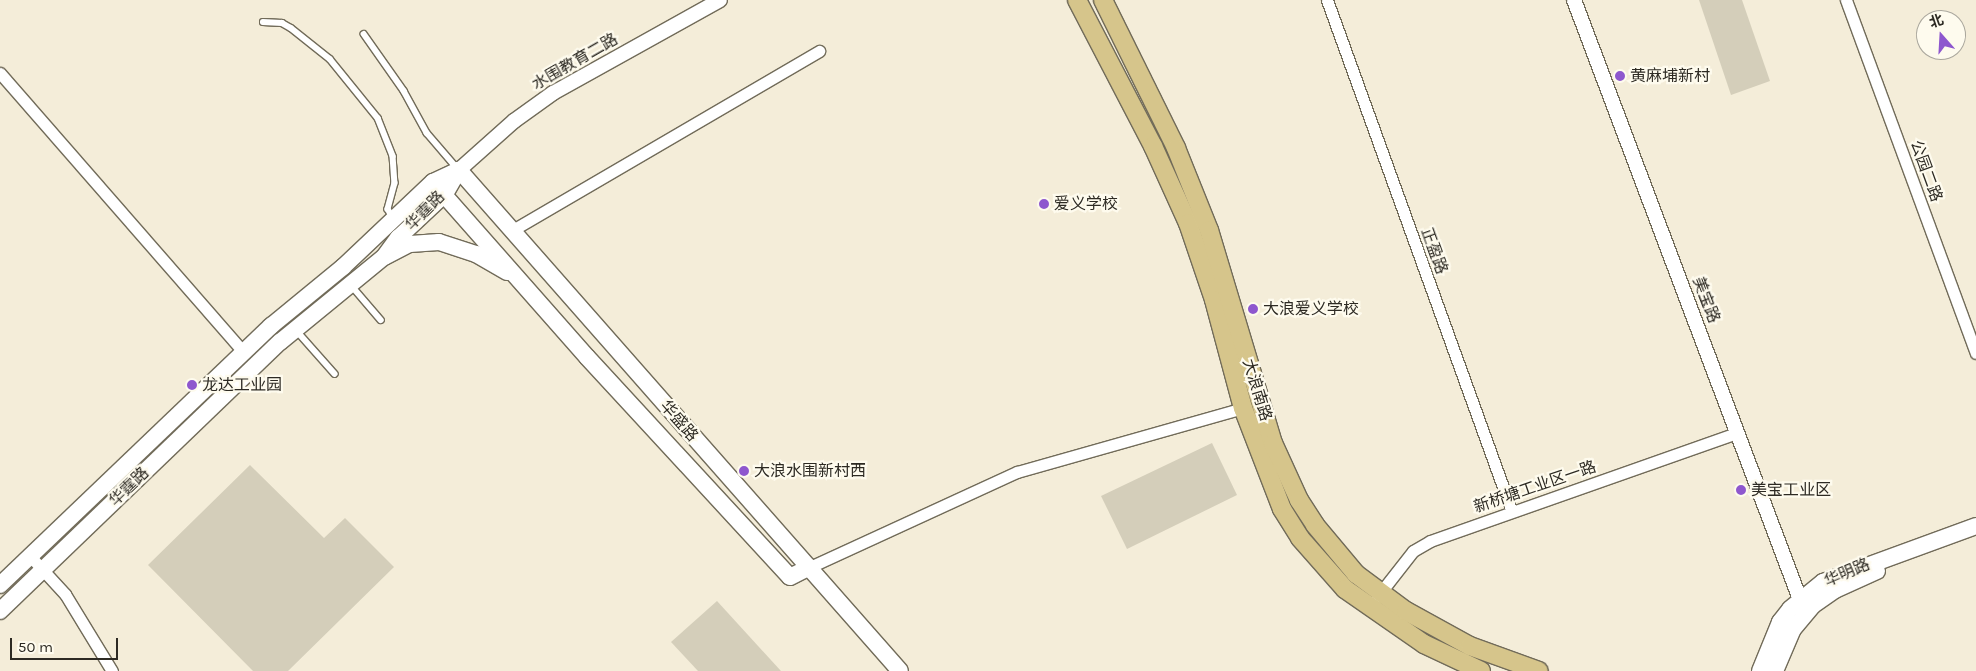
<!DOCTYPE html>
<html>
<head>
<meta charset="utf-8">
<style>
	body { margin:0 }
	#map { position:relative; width:1976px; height:671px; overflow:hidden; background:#f4edd9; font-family:Karla,"Noto Sans SC",sans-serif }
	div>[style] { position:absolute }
	.building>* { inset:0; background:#d4ceba }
	.roads { filter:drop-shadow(1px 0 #716b59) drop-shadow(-1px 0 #716b59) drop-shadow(0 1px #716b59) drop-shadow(0 -1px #716b59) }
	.service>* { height:5.5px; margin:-2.75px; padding:0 2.75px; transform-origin:2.75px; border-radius:2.75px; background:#fff }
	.minor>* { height:11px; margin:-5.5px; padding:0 5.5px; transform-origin:5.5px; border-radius:5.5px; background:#fff }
	.tertiary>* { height:14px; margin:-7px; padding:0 7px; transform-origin:7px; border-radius:7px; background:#fff }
	.secondary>* { height:16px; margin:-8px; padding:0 8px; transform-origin:8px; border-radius:8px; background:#fff }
	.primary>* { height:18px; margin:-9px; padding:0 9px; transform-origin:9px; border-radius:9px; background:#d6c58b }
	.dots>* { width:14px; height:14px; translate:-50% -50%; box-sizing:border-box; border:2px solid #fefbee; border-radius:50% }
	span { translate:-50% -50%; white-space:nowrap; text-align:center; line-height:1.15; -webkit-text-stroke:4.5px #fefbee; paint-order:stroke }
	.street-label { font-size:16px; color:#2d2a23 }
	.poi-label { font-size:16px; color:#2d2a23 }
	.left { translate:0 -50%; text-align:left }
	.north { position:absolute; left:1916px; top:10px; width:50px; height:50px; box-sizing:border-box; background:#fefbee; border:1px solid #aaa79d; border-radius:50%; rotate:341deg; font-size:14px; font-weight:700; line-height:20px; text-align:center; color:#2d2a23 }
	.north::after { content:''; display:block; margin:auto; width:18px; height:22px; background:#8e57ce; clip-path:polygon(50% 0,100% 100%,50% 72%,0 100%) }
	.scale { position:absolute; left:10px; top:638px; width:108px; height:22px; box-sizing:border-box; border:2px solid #2d2a23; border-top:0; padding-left:6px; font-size:15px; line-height:18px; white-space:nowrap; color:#2d2a23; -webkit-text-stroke:4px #fefbee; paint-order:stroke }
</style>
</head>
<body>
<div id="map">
	<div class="building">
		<div style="clip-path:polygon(1699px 0,1742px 0,1770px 81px,1731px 95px)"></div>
		<div style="clip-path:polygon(1212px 443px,1237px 495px,1127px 549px,1101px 496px)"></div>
		<div style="clip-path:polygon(250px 465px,324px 538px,345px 518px,394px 567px,288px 671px,253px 671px,148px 565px)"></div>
		<div style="clip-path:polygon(717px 601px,781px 671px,698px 671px,671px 642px)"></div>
	</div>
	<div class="roads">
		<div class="service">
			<div style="left:263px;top:22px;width:19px;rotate:3deg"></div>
			<div style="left:282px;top:23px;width:10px;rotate:29deg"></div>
			<div style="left:291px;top:28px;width:50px;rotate:38.5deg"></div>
			<div style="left:330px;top:59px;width:76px;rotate:50.9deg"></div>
			<div style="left:378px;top:118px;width:41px;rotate:68.5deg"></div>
			<div style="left:393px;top:156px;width:27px;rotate:86deg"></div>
			<div style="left:395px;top:183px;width:27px;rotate:105deg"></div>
			<div style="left:388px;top:209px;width:10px;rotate:61deg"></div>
			<div style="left:364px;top:34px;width:70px;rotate:54.9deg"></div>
			<div style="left:404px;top:91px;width:48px;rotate:61.3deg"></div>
			<div style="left:427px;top:133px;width:48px;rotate:49.3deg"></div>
			<div style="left:351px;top:285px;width:46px;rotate:49.4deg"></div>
			<div style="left:297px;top:331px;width:57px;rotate:48.5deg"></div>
		</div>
		<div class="minor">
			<div style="left:1327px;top:0;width:544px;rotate:70.13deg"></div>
			<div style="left:1846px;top:0;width:376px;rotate:69.8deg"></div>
			<div style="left:0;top:73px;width:370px;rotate:48.9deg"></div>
			<div style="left:511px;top:231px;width:357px;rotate:-30.3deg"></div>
			<div style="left:30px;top:556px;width:52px;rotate:47.4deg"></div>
			<div style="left:65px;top:594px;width:90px;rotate:58.6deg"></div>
			<div style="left:810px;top:567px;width:228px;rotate:-24.7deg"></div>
			<div style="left:1017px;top:472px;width:235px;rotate:-15.8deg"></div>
			<div style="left:1377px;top:597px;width:58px;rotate:-52deg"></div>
			<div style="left:1413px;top:551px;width:20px;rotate:-30deg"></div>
			<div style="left:1430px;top:541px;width:324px;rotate:-19.4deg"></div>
		</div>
		<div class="tertiary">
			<div style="left:1574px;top:0;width:652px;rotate:69.34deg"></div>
			<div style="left:459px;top:170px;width:74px;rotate:-41.7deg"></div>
			<div style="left:514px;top:121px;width:48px;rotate:-35.7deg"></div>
			<div style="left:553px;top:93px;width:191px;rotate:-29.1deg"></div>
		</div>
		<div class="secondary">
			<div style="left:459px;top:170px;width:667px;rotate:48.64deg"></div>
			<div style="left:438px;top:188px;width:225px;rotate:48.6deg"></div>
			<div style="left:587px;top:357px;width:299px;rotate:47.3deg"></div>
			<div style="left:790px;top:577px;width:22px;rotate:-27deg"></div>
			<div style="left:386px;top:256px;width:27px;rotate:-27deg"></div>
			<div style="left:410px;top:244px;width:29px;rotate:-4deg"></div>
			<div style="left:439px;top:242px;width:39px;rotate:18deg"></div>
			<div style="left:476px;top:254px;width:36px;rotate:30deg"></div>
			<div style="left:0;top:585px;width:375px;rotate:-43.7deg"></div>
			<div style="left:271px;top:326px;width:93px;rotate:-39.3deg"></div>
			<div style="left:343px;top:267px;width:124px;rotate:-43.4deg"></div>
			<div style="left:433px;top:182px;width:29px;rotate:-25deg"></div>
			<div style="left:0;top:611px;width:388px;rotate:-43.9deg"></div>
			<div style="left:280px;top:342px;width:134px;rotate:-39.3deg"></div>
			<div style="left:384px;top:257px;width:24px;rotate:-54deg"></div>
			<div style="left:398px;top:238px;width:64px;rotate:-43.1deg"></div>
			<div style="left:445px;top:194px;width:28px;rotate:-60deg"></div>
			<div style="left:1760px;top:671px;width:53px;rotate:-67.8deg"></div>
			<div style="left:1780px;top:622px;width:16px;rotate:-52deg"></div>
			<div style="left:1790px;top:609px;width:43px;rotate:-39.3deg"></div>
			<div style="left:1823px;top:582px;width:163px;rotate:-20.1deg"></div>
			<div style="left:1775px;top:671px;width:46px;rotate:-66.8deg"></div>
			<div style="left:1793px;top:629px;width:30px;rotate:-50deg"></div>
			<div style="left:1812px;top:606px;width:28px;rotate:-35deg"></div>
			<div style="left:1835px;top:590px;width:46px;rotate:-24.3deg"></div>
		</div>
		<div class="primary">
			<div style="left:1077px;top:0;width:165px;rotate:62.5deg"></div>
			<div style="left:1153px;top:146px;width:85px;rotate:65.6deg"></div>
			<div style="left:1188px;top:223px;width:81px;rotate:71.3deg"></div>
			<div style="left:1214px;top:300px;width:112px;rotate:75deg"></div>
			<div style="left:1243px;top:408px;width:108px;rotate:68.9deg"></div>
			<div style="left:1282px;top:509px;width:34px;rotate:58deg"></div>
			<div style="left:1300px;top:538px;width:68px;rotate:48.6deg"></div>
			<div style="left:1345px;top:589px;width:96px;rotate:34.8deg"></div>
			<div style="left:1424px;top:644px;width:63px;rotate:25.3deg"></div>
			<div style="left:1103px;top:0;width:165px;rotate:63.7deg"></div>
			<div style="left:1176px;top:148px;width:88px;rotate:68.1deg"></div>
			<div style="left:1209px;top:230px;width:222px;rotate:73.3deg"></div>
			<div style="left:1273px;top:443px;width:63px;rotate:65.5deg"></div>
			<div style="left:1299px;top:500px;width:30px;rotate:57deg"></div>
			<div style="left:1315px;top:525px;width:64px;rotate:50.1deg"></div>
			<div style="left:1356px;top:574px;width:62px;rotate:36.5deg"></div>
			<div style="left:1406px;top:611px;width:73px;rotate:28.7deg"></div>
			<div style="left:1470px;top:646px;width:73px;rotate:19.9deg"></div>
		</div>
	</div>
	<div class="dots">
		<div style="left:1620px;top:76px;background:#8e57ce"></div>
		<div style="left:1044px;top:204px;background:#8e57ce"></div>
		<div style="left:1253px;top:309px;background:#8e57ce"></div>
		<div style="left:192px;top:385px;background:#8e57ce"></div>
		<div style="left:744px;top:471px;background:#8e57ce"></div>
		<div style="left:1741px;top:490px;background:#8e57ce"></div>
	</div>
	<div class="street-label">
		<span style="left:575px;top:62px;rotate:-30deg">水围教育二路</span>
		<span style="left:1926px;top:171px;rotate:70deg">公园二路</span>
		<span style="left:425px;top:211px;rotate:-45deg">华霆路</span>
		<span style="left:1434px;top:251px;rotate:70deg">正盈路</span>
		<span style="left:1706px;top:300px;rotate:69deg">美宝路</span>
		<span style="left:1257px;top:390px;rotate:73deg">大浪南路</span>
		<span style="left:679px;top:421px;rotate:49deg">华盛路</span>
		<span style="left:129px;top:487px;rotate:-44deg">华霆路</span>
		<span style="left:1535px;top:487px;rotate:-19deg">新桥塘工业区一路</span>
		<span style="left:1847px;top:573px;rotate:-23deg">华明路</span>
	</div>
	<div class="poi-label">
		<span class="left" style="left:1630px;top:76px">黄麻埔新村</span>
		<span class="left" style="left:1054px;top:204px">爱义学校</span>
		<span class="left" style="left:1263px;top:309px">大浪爱义学校</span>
		<span class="left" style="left:202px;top:385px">龙达工业园</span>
		<span class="left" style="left:754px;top:471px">大浪水围新村西</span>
		<span class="left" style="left:1751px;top:490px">美宝工业区</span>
	</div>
	<div class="north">北</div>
	<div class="scale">50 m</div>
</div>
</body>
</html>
